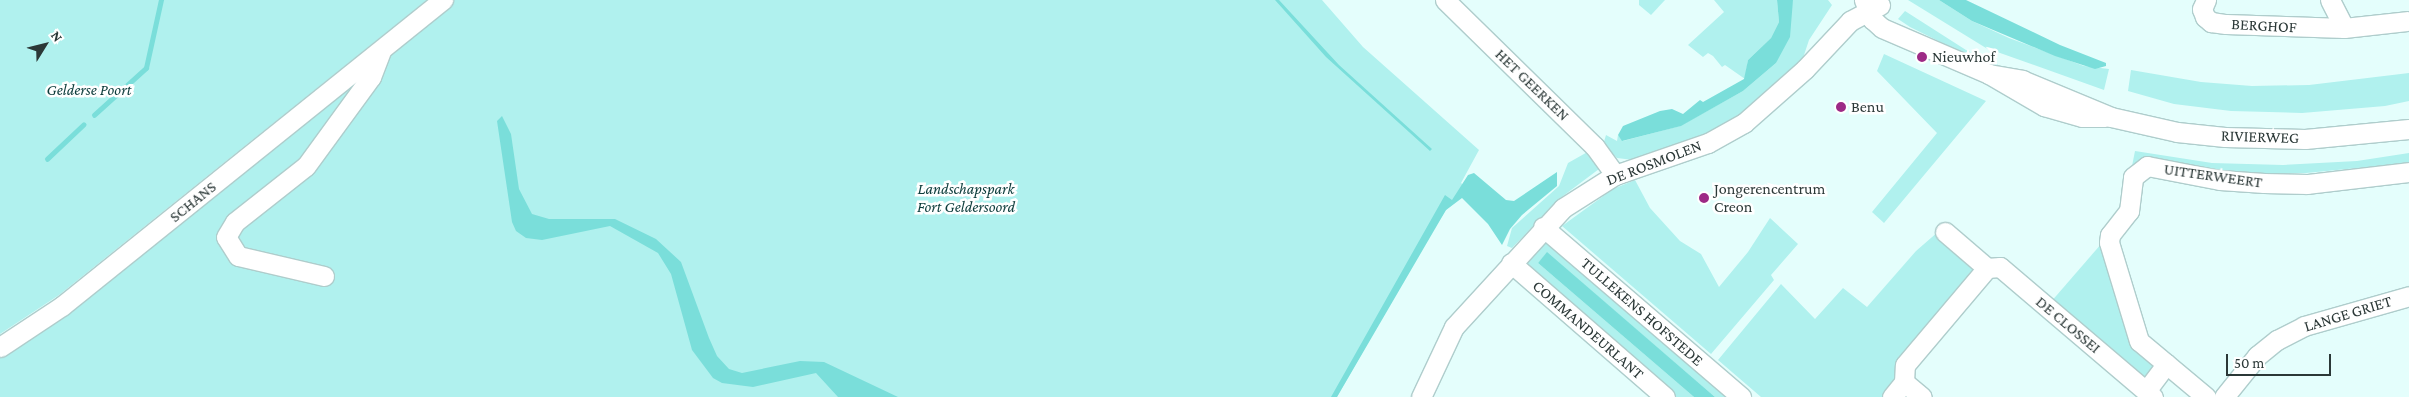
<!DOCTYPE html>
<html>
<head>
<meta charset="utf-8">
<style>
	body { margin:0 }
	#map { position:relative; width:2409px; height:397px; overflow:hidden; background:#e4fefc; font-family:"Crimson Pro",serif }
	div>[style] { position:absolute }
	.green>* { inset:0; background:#b0f1ee }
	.water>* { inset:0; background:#7adeda }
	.stream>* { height:4.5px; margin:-2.25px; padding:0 2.25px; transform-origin:2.25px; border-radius:2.25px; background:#7adeda }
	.roads { filter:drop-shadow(1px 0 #afcdcc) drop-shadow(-1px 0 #afcdcc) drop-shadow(0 1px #afcdcc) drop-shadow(0 -1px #afcdcc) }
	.minor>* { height:19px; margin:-9.5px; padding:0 9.5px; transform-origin:9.5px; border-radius:9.5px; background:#fff }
	.dots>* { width:14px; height:14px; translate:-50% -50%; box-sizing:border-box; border:2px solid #fff; border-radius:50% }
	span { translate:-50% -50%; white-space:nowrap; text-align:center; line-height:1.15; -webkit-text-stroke:5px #fff; paint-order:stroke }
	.street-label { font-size:16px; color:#2b3837 }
	.poi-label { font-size:16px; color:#2b3837 }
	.left { translate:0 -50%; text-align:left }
	.park-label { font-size:16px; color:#0c3c3b; font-style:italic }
	.north { position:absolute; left:20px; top:20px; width:50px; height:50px; -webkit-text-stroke:4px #fff; paint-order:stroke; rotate:54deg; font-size:14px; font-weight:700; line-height:20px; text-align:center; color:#2b3837 }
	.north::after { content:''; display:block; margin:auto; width:18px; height:22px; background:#2b3837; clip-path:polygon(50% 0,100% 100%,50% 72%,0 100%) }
	.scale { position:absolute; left:2226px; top:354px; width:105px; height:22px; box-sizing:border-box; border:2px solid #2b3837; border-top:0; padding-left:6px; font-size:15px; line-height:18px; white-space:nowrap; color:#2b3837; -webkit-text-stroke:4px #fff; paint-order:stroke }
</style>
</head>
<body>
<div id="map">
	<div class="green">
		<div style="clip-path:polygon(0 0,427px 0,59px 295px,0 334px)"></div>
		<div style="clip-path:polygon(453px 0,1322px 0,1363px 47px,1479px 150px,1461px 183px,1465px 186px,1457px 201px,1446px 210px,1425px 243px,1337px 397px,0 397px,0 352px,118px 266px)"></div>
		<div style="clip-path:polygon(1639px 0,1665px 0,1651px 15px,1639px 5px)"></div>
		<div style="clip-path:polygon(1714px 0,1777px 0,1779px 22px,1771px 38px,1748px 60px,1745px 79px,1725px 65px,1722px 67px,1713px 56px,1708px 53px,1703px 57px,1688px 45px,1724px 12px)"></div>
		<div style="clip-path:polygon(1793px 0,1828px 0,1832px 5px,1809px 40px,1803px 58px,1755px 106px,1712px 131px,1633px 160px,1617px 158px,1603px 145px,1606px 135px,1617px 141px,1618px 135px,1623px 141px,1680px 126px,1743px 91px,1776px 63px)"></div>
		<div style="clip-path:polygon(1908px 0,1939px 0,1972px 21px,2009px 38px,2084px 66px,2109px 69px,2104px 90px,1986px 48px)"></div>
		<div style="clip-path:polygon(1905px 11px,1966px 50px,2007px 69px,1999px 71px,1910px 27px,1898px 19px)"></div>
		<div style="clip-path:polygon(1884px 54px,1986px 101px,1884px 223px,1872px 212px,1937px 133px,1877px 71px)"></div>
		<div style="clip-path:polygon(2131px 70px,2201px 82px,2252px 86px,2309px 85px,2409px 73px,2409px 101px,2385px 106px,2302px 113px,2231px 111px,2174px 104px,2128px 91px)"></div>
		<div style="clip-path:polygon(1591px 150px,1599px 169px,1559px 199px,1512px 248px,1507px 246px,1512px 228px,1559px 186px,1568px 163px)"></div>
		<div style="clip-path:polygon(2135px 151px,2212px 163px,2283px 165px,2357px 161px,2409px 153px,2409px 163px,2306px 173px,2253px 173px,2202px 168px,2131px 171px)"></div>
		<div style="clip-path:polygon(1635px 180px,1650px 208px,1680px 241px,1701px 254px,1719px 287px,1748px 252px,1770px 218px,1798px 244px,1771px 275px,1774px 280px,1711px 354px,1562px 226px,1613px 189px)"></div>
		<div style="clip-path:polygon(1939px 231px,1977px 267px,1883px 397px,1761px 397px,1718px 360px,1781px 284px,1815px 319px,1843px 288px,1867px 307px,1916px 251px)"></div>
		<div style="clip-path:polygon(1546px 238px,1735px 397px,1715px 397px,1547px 253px,1538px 263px,1694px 397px,1676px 397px,1525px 267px,1525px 262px)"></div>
		<div style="clip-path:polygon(2102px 243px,2157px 365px,2144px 383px,2050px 303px)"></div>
	</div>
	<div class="water">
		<div style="clip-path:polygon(1275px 0,1279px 0,1339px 65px,1432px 149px,1430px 151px,1326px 57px)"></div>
		<div style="clip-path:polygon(1777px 0,1793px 0,1790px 37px,1776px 63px,1743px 91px,1681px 126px,1622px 141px,1618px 135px,1623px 126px,1660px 111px,1672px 109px,1683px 114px,1700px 100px,1703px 102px,1744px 79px,1748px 60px,1771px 38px,1779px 22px)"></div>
		<div style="clip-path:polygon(1939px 0,1966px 0,2060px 45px,2106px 63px,2106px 66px,2095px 69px,2055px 56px,1972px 21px)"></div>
		<div style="clip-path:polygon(502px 116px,511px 134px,519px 189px,532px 214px,549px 219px,615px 219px,656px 239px,681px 262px,709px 338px,717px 356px,729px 369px,742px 373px,800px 361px,824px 362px,898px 397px,838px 397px,816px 373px,753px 387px,722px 383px,713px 378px,692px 350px,671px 274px,658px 253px,610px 226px,542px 240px,526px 238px,516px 231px,512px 222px,497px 121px)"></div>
		<div style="clip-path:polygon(1557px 172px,1557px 186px,1522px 215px,1510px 229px,1502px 245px,1488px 224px,1462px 198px,1446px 210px,1337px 397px,1331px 397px,1445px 195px,1452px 200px,1468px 175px,1474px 173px,1506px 200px,1514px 201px)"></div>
		<div style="clip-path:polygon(1547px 252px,1715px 397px,1694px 397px,1538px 263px)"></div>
	</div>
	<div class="stream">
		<div style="left:94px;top:115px;width:70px;rotate:-42.1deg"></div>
		<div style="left:146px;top:68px;width:70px;rotate:-77.6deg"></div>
		<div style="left:47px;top:159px;width:50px;rotate:-43.4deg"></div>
	</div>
	<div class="roads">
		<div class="minor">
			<div style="left:1445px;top:0;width:210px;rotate:44.4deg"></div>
			<div style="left:1595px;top:147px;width:34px;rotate:54deg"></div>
			<div style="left:1864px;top:0;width:21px;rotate:67deg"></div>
			<div style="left:1872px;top:19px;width:13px;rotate:42deg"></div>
			<div style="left:1882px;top:28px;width:116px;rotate:23.3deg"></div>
			<div style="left:1989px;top:74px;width:64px;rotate:30.2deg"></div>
			<div style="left:2044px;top:106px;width:40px;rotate:16deg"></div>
			<div style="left:2082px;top:117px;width:23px"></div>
			<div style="left:2206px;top:0;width:10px;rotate:114deg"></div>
			<div style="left:2202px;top:9px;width:9px;rotate:69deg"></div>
			<div style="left:2205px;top:17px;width:8px;rotate:40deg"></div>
			<div style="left:2211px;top:22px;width:15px;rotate:8deg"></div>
			<div style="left:2226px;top:24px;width:118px;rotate:1.9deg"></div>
			<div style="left:2344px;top:28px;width:63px;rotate:-6.3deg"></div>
			<div style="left:2330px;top:0;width:31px;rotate:63deg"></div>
			<div style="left:1989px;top:74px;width:34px;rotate:10deg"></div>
			<div style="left:2022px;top:80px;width:96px;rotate:22.6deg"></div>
			<div style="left:2111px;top:117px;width:68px;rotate:12.8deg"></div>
			<div style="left:2177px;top:132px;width:48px;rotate:5.9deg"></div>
			<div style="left:2225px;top:137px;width:80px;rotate:1.4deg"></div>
			<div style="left:2305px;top:139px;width:104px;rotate:-5.5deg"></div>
			<div style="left:1543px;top:227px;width:261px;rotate:40.6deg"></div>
			<div style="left:1945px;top:232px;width:55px;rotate:40.6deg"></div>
			<div style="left:1511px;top:263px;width:204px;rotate:41deg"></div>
			<div style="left:324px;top:276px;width:88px;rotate:-166.9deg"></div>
			<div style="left:238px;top:256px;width:22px;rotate:-122deg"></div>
			<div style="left:226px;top:237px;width:17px;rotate:-59deg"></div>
			<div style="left:235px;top:222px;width:90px;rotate:-38.3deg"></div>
			<div style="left:306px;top:166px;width:110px;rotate:-53.9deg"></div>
			<div style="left:371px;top:77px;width:28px;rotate:-69deg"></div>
			<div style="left:0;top:347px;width:74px;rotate:-33.5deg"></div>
			<div style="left:62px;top:306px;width:489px;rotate:-38.8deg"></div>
			<div style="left:1904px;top:382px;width:23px;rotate:40deg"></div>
			<div style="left:2146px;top:391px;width:34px;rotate:-53deg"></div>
			<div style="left:1421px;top:397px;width:77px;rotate:-64.8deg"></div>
			<div style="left:1454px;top:327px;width:161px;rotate:-47.5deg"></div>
			<div style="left:1563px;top:208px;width:62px;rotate:-32.4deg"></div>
			<div style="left:1615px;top:175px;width:98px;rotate:-19deg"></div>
			<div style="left:1708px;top:143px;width:41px;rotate:-29.1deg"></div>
			<div style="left:1744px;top:123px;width:81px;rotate:-41.5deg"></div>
			<div style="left:1805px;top:69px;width:66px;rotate:-46.8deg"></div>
			<div style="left:1850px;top:21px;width:34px;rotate:-28deg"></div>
			<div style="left:1892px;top:397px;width:19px;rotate:-51deg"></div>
			<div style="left:1904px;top:382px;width:17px;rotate:-87deg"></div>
			<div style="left:1905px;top:365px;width:127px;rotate:-49.8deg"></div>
			<div style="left:1987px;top:268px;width:13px;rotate:-4deg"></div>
			<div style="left:2000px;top:267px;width:201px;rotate:40.4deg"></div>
			<div style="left:2206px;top:397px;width:87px;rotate:-140.1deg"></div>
			<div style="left:2139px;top:341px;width:103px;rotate:-106.9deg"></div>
			<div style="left:2109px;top:242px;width:7px;rotate:-82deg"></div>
			<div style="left:2110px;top:235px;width:31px;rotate:-52deg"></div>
			<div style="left:2129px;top:211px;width:34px;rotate:-83deg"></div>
			<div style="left:2133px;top:177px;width:18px;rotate:-38deg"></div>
			<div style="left:2147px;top:166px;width:74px;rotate:10.9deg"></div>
			<div style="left:2220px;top:180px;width:44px;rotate:3.9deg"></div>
			<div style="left:2264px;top:183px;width:43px;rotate:1.3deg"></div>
			<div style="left:2307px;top:184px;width:103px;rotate:-6.7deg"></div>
			<div style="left:2224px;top:397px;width:53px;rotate:-51.2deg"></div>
			<div style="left:2257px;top:356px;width:26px;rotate:-39deg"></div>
			<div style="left:2277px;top:340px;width:30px;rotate:-27deg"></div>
			<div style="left:2304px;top:326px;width:109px;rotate:-15.9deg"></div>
		</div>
	</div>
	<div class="dots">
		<div style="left:1922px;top:57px;background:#9d2a86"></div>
		<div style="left:1841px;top:107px;background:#9d2a86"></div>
		<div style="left:1704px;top:198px;background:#9d2a86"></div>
	</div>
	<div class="street-label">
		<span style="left:2264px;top:26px;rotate:3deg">BERGHOF</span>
		<span style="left:1532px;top:85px;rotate:44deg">HET GEERKEN</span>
		<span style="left:2260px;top:137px;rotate:2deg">RIVIERWEG</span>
		<span style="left:1654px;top:163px;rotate:-21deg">DE ROSMOLEN</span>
		<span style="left:2213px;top:176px;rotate:8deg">UITTERWEERT</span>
		<span style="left:193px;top:202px;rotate:-39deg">SCHANS</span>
		<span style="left:1642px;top:312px;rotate:41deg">TULLEKENS HOFSTEDE</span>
		<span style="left:2348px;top:314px;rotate:-17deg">LANGE GRIET</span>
		<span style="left:2068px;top:325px;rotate:40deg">DE CLOSSEI</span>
		<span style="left:1588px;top:330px;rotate:41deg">COMMANDEURLANT</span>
	</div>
	<div class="poi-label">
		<span class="left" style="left:1932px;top:57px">Nieuwhof</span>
		<span class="left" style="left:1851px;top:107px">Benu</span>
		<span class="left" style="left:1714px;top:198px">Jongerencentrum<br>Creon</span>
	</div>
	<div class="park-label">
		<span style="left:89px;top:90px">Gelderse Poort</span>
		<span style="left:966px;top:198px">Landschapspark<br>Fort Geldersoord</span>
	</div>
	<div class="north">N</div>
	<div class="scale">50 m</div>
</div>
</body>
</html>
